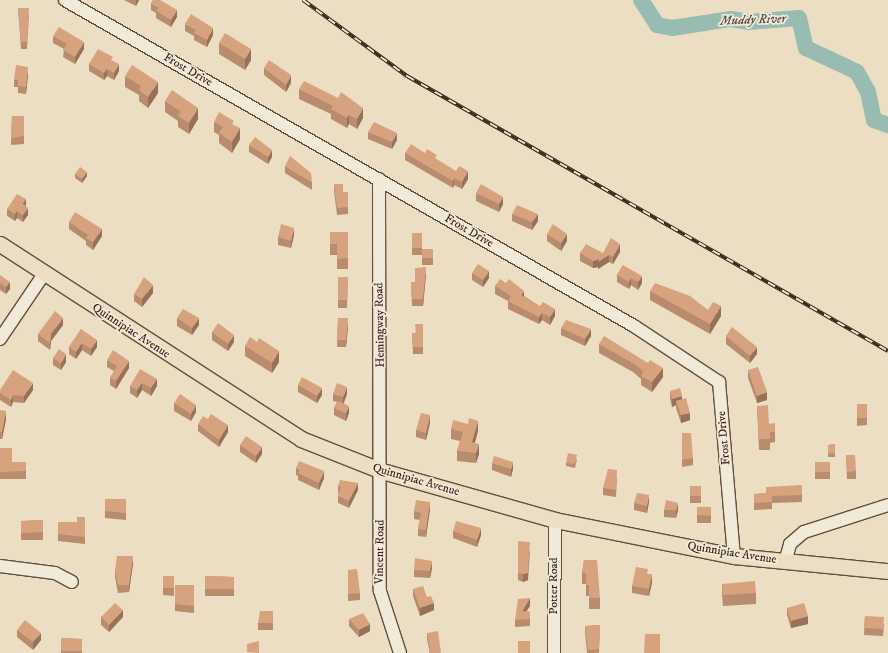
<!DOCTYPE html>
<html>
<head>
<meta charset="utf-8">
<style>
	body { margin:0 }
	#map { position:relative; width:888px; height:653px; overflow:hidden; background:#ebdec3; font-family:"IM FELL DW Pica",serif }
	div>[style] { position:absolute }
	.river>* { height:16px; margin:-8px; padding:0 8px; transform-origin:8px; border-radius:8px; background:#98bcb2 }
	.roads { filter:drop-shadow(1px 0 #624e40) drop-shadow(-1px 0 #624e40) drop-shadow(0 1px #624e40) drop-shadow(0 -1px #624e40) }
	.minor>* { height:12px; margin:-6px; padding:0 6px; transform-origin:6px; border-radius:6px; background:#f2ead8 }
	.major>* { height:15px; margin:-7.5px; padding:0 7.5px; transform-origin:7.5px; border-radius:7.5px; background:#ebdec3 }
	.rail>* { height:4px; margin-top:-2px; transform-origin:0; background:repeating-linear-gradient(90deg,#f2ead8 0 8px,#351e15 0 16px); box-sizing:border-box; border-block:1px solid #351e15 }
	.wall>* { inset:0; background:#b98c6d }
	.shaded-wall>* { inset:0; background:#967259 }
	.building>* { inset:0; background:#d7a37f }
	span { translate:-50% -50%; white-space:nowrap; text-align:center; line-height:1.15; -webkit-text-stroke:3.5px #f2ead8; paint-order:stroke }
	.street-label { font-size:12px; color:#351e15 }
	.water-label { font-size:13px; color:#534d44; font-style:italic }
</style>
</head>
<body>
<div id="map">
	<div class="river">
		<div style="left:641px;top:0;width:30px;rotate:57deg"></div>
		<div style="left:657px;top:25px;width:15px;rotate:11deg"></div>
		<div style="left:672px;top:28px;width:60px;rotate:-8.7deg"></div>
		<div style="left:731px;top:19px;width:17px;rotate:10deg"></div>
		<div style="left:748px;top:22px;width:51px;rotate:-4.5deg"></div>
		<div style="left:799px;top:18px;width:31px;rotate:77deg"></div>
		<div style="left:806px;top:48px;width:56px;rotate:25.2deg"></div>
		<div style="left:857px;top:72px;width:23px;rotate:61deg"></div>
		<div style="left:868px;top:92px;width:29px;rotate:78deg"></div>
		<div style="left:874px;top:120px;width:15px;rotate:20deg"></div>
	</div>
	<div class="roads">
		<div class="minor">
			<div style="left:65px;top:0;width:656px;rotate:29.81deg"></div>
			<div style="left:634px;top:326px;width:102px;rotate:33.4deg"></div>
			<div style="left:719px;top:382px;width:175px;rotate:85.1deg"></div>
			<div style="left:379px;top:179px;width:412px;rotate:89.9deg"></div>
			<div style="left:380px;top:591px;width:65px;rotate:72.1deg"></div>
			<div style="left:0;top:339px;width:78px;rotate:-55.9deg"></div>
			<div style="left:785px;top:562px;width:19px;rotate:-74deg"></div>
			<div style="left:790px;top:544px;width:18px;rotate:-41deg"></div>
			<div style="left:804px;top:532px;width:88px;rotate:-17.8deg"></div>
			<div style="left:0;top:566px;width:55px;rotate:7.3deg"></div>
			<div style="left:55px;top:573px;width:19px;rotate:28deg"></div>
			<div style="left:554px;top:653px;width:133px;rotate:-89.6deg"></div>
		</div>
		<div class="major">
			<div style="left:0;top:244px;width:359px;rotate:32.9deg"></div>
			<div style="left:301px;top:439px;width:87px;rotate:21.6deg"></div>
			<div style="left:382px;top:471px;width:180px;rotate:15.8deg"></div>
			<div style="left:555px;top:520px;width:183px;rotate:11.4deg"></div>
			<div style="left:734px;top:556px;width:155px;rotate:5.6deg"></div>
		</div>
	</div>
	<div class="rail">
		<div style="left:303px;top:0;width:129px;rotate:36.2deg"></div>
		<div style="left:407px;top:76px;width:554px;rotate:29.76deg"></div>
	</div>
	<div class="wall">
		<div style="clip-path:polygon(124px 0,139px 0,136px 6px)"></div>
		<div style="clip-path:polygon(151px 3px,177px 17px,171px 27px,156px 18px,156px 13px,151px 10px)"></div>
		<div style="clip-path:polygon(18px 8px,29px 15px,27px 49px,21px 49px)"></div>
		<div style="clip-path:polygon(185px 24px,213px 35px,207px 47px,194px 40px,194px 36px,185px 31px)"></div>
		<div style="clip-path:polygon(53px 36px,84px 49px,75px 64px,63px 57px,64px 49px,53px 43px)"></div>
		<div style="clip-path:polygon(219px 43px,251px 60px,245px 70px,219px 54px)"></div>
		<div style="clip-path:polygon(113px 61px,119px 71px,114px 80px,107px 76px,104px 80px,89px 71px,89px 64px)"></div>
		<div style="clip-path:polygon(264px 68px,291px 83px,286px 92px,264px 75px)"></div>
		<div style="clip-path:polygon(28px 75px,26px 94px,18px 93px,18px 87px,14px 87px,14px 80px)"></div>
		<div style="clip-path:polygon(125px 76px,158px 93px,148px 108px,139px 101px,139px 95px,125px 87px)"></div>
		<div style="clip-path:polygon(299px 89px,363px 118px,357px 129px,349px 124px,347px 128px,331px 119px,331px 114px,299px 99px)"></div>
		<div style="clip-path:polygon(165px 101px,198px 119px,189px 134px,178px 127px,178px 121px,165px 112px)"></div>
		<div style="clip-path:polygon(12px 116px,24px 116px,24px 144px,11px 145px)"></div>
		<div style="clip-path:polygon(214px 122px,234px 125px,240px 139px,232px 153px,219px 143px,219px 135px,214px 132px)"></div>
		<div style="clip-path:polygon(368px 132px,397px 140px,392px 149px,368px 139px)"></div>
		<div style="clip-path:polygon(249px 145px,272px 157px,268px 164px,249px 152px)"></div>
		<div style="clip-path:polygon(405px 153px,425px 153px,437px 160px,468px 179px,462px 189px,454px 185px,453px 188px,405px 160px)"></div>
		<div style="clip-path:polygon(285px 166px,312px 182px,312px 190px,285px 173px)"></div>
		<div style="clip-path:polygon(75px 174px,87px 176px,82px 183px,75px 178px)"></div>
		<div style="clip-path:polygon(334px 184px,343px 192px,348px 192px,348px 214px,337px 215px,334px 191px)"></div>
		<div style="clip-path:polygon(476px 193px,503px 204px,499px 212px,476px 201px)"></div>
		<div style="clip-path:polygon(26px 206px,28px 215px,23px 222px,17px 218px,15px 221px,7px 216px,7px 209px)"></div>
		<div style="clip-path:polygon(512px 214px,538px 221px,532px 230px,512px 221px)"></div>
		<div style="clip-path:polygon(69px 222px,102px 236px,93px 250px,86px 245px,86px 241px,69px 229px)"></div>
		<div style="clip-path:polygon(330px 232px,348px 232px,348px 269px,337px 269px,337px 255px,330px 255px)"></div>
		<div style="clip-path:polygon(412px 233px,422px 233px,422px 255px,412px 255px)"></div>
		<div style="clip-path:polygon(547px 234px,567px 241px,561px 251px,547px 241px)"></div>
		<div style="clip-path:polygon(294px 235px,291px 248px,278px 245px,278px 237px)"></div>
		<div style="clip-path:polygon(422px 249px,433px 249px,433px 265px,422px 265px)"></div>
		<div style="clip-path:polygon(620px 252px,613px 264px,609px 262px,598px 269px,598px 267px,593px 268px,580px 261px,580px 253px,603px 253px)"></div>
		<div style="clip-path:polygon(623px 265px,642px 283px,638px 290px,631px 285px,629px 289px,617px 282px,617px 275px)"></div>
		<div style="clip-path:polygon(472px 273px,489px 278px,483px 287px,472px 280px)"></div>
		<div style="clip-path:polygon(426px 274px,423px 306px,412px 306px,411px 282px,415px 282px)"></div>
		<div style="clip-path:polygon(0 275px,10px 289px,6px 294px,0 290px)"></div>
		<div style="clip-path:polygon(338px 277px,348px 277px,347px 308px,338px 308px)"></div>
		<div style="clip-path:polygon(495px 286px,524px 296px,555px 316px,550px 325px,542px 320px,539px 324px,508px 309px,508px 301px,495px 294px)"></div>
		<div style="clip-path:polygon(650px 291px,708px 310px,721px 316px,710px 334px,650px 300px)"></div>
		<div style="clip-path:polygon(153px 293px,142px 307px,134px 301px,134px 294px)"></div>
		<div style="clip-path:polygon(177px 318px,199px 325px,192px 335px,177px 326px)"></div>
		<div style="clip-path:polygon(338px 318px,348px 326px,346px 347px,337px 347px)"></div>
		<div style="clip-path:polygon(423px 324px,423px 354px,413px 354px,412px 333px,415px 333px)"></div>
		<div style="clip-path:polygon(63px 325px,51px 341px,50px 350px,38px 341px,38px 334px)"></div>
		<div style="clip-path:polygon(561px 328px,591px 336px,585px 346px,561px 335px)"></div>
		<div style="clip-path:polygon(81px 329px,97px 347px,91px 356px,82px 350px,76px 359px,69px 354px,69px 347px)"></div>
		<div style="clip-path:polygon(212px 332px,234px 342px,228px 351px,212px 340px)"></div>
		<div style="clip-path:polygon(726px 336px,757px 354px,750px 363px,726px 344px)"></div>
		<div style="clip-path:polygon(257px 342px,279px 362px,272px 373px,245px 356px,245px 346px)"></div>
		<div style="clip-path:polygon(599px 344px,648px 363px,663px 377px,652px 392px,641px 385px,641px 379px,633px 372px,599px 353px)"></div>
		<div style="clip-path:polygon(53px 358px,66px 362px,61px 370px,53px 365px)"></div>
		<div style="clip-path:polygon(107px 360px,129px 368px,116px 389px,110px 385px,110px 378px,114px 371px,107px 367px)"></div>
		<div style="clip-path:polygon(748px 370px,767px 400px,757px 403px,748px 378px)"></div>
		<div style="clip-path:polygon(157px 379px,157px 386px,151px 396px,142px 390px,137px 398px,130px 393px,130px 386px)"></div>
		<div style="clip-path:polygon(298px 385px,322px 395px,317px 403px,298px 392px)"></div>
		<div style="clip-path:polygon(0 390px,33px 390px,24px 403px,13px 402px,11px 407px,0 400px)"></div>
		<div style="clip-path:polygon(670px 391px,682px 400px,690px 420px,681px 423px,676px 408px,676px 405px,672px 407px,670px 399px)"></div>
		<div style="clip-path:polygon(333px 394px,347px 394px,344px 403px,349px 413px,346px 421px,334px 415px,334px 408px,337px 402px,333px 401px)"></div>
		<div style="clip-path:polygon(174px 403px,196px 412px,191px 421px,174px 411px)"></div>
		<div style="clip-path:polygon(857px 404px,867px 404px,867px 425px,857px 426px)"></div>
		<div style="clip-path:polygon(757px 406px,775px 432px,775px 442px,770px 443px,770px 450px,759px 450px)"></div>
		<div style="clip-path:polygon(0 410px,6px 419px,2px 439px,0 439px)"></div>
		<div style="clip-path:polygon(430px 423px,426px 440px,416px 437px,416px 430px)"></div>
		<div style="clip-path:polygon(198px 424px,228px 432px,219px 447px,198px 431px)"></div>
		<div style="clip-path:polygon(468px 424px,478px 431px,475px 443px,479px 454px,476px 463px,457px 461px,457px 451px,460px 441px,451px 439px,451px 429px)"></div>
		<div style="clip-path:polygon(682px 433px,693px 458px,693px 465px,682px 467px)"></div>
		<div style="clip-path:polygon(835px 444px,835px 457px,828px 457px,828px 445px)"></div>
		<div style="clip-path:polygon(240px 445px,262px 454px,256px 463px,240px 452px)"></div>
		<div style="clip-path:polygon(0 448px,12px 462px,26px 462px,26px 479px,0 479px)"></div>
		<div style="clip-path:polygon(846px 455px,856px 471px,856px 479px,847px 479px)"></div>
		<div style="clip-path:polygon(577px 459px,575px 468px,566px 466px,566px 463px)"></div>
		<div style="clip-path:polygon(815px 462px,830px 462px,830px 479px,815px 479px)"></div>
		<div style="clip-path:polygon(492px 463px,513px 469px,511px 477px,492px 470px)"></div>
		<div style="clip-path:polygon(296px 468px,324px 478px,319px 490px,298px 480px,298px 476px,296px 475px)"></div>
		<div style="clip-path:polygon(617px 477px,616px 497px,603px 495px,603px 488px)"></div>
		<div style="clip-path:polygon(802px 485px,802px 502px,772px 503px,772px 509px,754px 510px,754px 494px,766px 493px)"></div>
		<div style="clip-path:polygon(338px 486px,358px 490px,349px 508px,338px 503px,338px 496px,339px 494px,338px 493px)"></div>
		<div style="clip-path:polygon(690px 486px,701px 486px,701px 503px,690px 503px)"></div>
		<div style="clip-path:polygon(105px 499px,126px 499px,126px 520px,105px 518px)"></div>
		<div style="clip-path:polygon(649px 502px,647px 513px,634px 510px,634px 503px)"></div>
		<div style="clip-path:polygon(697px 507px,711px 507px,711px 523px,697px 523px)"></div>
		<div style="clip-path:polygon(430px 509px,426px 537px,418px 536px,418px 529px,420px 520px,414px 519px,414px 511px)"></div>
		<div style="clip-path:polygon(664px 510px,678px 510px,676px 518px,664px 517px)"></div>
		<div style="clip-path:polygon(85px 517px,85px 544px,58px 541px,58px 522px,77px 522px)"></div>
		<div style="clip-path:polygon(43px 520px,43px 540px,21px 540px,21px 521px)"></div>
		<div style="clip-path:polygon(453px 531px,481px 535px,477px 547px,453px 538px)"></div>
		<div style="clip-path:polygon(518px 541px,528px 580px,523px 582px,518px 580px)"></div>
		<div style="clip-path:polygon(584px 560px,600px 598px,600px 609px,589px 609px,589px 596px,586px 596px,586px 584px,582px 584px,582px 573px)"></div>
		<div style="clip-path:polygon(133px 563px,129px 592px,118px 593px,115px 577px,115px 570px)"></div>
		<div style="clip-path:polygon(432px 568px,430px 578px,414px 577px,414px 570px)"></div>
		<div style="clip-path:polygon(348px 570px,360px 593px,360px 600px,348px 601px)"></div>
		<div style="clip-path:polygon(648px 574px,652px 582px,649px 596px,632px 593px,632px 586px)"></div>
		<div style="clip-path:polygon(163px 576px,174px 576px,174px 596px,163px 595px)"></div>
		<div style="clip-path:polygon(205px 576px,234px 577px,234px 596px,205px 596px)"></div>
		<div style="clip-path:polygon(722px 584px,756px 593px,756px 604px,723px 606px,722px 594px)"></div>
		<div style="clip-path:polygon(175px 585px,194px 585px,194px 613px,175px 611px)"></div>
		<div style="clip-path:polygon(413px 589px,427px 597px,434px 610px,420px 616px,413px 596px)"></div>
		<div style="clip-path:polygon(530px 606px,526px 611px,530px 612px,530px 626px,515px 627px,515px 620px)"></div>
		<div style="clip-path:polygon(787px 608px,808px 624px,791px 628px,787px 615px)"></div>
		<div style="clip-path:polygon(273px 611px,273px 630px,258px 630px,258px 623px)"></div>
		<div style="clip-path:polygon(865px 616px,884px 624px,883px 636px,864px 635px)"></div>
		<div style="clip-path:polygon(101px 617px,123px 617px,109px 632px,101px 625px)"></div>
		<div style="clip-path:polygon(349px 619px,370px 631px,359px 637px,349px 626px)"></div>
		<div style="clip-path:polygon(600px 625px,599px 653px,587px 653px,585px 633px,585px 626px)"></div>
		<div style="clip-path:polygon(17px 630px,41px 640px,33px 650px,17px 637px)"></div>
		<div style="clip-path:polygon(427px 633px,441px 653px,430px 653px,427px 639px)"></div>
		<div style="clip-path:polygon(61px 638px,82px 639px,82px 653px,61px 653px)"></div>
	</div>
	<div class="shaded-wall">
		<div style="clip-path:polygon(136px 0,139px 0,136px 6px)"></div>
		<div style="clip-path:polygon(177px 10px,177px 17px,171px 27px,171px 20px)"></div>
		<div style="clip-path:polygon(213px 28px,213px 35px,207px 47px,207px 40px)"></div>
		<div style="clip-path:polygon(84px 42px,84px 49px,75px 64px,75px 57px)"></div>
		<div style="clip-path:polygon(251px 49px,251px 60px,245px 70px,245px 59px)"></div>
		<div style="clip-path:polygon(119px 64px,119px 71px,114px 80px,114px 73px)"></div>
		<div style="clip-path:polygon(28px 67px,28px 75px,26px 94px,26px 87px)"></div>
		<div style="clip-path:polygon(107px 69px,107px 76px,104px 80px,104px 73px)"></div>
		<div style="clip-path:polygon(291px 75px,291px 83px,286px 92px,286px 85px)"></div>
		<div style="clip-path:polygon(158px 82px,158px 93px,148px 108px,148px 97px)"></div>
		<div style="clip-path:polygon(198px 108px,198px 119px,189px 134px,189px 123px)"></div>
		<div style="clip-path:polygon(363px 108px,363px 118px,357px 129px,357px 119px)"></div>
		<div style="clip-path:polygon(349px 115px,349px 124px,347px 128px,347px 118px)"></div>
		<div style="clip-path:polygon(240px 128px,240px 139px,232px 153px,232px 142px)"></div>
		<div style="clip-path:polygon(397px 133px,397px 140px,392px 149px,392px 142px)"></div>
		<div style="clip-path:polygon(272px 150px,272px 157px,268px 164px,268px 157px)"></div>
		<div style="clip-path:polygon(468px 171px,468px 179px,462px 189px,462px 182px)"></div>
		<div style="clip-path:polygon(87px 172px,87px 176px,82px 183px,82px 179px)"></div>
		<div style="clip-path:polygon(454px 178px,454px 185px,453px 188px,453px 181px)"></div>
		<div style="clip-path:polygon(503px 197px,503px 204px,499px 212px,499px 204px)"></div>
		<div style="clip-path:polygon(26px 199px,26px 206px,22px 204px)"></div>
		<div style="clip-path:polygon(28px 208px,28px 215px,23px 222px,23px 215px)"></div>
		<div style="clip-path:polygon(17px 211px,17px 218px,15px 221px,15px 214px)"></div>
		<div style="clip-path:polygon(538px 214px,538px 221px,532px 230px,532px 222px)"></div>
		<div style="clip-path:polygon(294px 228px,294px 235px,291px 248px,291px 241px)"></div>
		<div style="clip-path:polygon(102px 229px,102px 236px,93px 250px,93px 242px)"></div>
		<div style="clip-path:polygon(567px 234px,567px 241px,561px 251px,561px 243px)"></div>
		<div style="clip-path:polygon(620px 244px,620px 252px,613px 264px,613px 257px)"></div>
		<div style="clip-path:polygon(609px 255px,609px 262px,598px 269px,598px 267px,593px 268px,593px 261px)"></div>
		<div style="clip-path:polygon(426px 267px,426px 274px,423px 306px,423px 299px)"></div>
		<div style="clip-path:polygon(489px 271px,489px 278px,483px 287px,483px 280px)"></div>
		<div style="clip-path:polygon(642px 276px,642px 283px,638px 290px,638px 282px)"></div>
		<div style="clip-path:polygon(631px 278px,631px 285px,629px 289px,629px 282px)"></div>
		<div style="clip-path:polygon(10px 282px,10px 289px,6px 294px,6px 287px)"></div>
		<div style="clip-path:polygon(153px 285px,153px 293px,142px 307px,142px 299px)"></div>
		<div style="clip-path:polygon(524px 291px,524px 298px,521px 295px)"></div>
		<div style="clip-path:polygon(721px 306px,721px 316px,710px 334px,710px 324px)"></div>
		<div style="clip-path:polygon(555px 309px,555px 316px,550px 325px,550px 317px)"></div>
		<div style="clip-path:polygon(542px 313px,542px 320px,539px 324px,539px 317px)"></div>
		<div style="clip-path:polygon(63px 318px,63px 325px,51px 341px,50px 350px,50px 343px,51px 334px)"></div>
		<div style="clip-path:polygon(199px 318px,199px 325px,192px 335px,192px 328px)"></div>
		<div style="clip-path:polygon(348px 318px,348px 326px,346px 347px,346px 340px)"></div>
		<div style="clip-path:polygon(591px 329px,591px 336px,585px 346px,585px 339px)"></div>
		<div style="clip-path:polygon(234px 335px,234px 342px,228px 351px,228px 344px)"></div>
		<div style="clip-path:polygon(97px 340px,97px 347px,91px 356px,91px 349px)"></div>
		<div style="clip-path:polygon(82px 343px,82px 350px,76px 359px,76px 352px)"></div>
		<div style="clip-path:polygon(757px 347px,757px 354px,750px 363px,750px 356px)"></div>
		<div style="clip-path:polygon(279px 351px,279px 362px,272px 373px,272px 363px)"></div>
		<div style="clip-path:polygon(66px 354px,66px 362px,61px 370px,61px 363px)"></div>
		<div style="clip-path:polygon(129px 361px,129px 368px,116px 389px,116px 381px)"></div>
		<div style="clip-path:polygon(663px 368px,663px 377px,652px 392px,652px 382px)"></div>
		<div style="clip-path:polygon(157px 379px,157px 386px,151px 396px,151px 388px)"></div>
		<div style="clip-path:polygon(33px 383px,33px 390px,24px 403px,24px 396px)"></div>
		<div style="clip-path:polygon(142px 383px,142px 390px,137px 398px,137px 390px)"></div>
		<div style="clip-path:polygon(347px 387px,347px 394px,343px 404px,343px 397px)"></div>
		<div style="clip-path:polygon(322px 388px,322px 395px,317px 403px,317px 396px)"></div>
		<div style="clip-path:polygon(767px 392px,767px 400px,757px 403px,757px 396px)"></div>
		<div style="clip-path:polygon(13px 395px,13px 402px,11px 407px,11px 400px)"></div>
		<div style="clip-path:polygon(682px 396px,682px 404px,676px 401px,676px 405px,672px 407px,672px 399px)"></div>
		<div style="clip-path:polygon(196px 405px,196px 412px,191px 421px,191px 414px)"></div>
		<div style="clip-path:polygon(349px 406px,349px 413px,346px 421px,346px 413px)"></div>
		<div style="clip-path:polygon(6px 411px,6px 419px,2px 439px,2px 432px)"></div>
		<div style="clip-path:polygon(690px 413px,690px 420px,681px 423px,681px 415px)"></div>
		<div style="clip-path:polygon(430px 415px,430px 423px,426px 440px,426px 433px)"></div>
		<div style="clip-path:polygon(478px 421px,478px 431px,472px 452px,472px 442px)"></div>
		<div style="clip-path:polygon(228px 425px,228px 432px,219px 447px,219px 440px)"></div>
		<div style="clip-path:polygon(479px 444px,479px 454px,476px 463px,476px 453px)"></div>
		<div style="clip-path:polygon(262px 447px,262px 454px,256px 463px,256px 456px)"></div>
		<div style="clip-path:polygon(513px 462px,513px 469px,511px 477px,511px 469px)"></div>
		<div style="clip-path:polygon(324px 471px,324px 478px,319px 490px,319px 483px)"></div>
		<div style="clip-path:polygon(358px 483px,358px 490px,349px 508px,349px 501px)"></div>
		<div style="clip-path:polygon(649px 495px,649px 502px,647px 513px,647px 506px)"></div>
		<div style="clip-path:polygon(430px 502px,430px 509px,426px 537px,426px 530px)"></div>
		<div style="clip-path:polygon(678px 503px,678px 510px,676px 518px,676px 510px)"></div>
		<div style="clip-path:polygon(481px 528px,481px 535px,477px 547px,477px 540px)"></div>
		<div style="clip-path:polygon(530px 549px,528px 580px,523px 582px,523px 574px)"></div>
		<div style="clip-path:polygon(133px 556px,133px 563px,129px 592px,129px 585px)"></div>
		<div style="clip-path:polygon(432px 561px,432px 568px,430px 578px,430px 571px)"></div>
		<div style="clip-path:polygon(652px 574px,652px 582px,649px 596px,649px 589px)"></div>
		<div style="clip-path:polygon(530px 598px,530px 606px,522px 618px,522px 611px)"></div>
		<div style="clip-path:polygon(434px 603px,434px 610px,420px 616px,420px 608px)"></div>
		<div style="clip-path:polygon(123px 610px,123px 617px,109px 632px,109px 625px)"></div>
		<div style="clip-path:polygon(808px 616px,808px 624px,791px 628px,791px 621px)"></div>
		<div style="clip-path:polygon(370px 624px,370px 631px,359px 637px,359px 630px)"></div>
		<div style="clip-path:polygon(41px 633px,41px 640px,33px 650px,33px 642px)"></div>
	</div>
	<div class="building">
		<div style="clip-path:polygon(153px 0,160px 0,177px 10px,171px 20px,156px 11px,159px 7px,151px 3px)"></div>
		<div style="clip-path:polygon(18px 8px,29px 8px,27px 42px,21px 42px)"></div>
		<div style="clip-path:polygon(191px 14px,213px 28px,207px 40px,194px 33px,196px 30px,185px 24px)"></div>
		<div style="clip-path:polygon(59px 27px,84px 42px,75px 57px,63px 50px,67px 44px,53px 36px)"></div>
		<div style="clip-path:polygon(225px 33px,251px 49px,245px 59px,219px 43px)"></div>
		<div style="clip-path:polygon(98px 49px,113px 57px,111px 60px,119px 64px,114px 73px,107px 69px,104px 73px,89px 64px)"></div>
		<div style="clip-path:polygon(269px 60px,291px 75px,286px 85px,264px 68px)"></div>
		<div style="clip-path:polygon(16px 65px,28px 67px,26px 87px,18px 86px,18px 80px,14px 80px)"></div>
		<div style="clip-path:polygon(132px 65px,158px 82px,148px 97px,139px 90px,141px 86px,125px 76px)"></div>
		<div style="clip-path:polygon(304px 81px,338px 98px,341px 92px,363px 108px,357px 119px,349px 115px,347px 118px,331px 109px,333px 106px,299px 89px)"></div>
		<div style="clip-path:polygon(172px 90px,198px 108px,189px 123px,178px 116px,181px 112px,165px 101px)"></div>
		<div style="clip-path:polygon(219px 112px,234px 121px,232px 124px,240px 128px,232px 142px,219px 133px,223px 127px,214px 122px)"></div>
		<div style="clip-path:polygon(12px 116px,24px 116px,24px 136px,11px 138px)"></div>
		<div style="clip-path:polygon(374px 122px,397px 133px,392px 142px,368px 132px)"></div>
		<div style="clip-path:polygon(255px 137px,272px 150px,268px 157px,249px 145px)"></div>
		<div style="clip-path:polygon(411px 144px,425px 153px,427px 149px,437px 155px,435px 158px,456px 171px,459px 166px,468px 171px,462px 182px,454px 178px,453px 181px,405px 153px)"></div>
		<div style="clip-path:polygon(290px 156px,311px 173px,312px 182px,285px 166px)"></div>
		<div style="clip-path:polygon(80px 167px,87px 172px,82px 179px,75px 174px)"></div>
		<div style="clip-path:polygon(334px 184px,343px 184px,343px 192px,348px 192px,348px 207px,337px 208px)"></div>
		<div style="clip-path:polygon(481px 184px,503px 197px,499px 204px,476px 193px)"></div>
		<div style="clip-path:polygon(17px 194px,26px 199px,22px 204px,28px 208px,23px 215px,17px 211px,15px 214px,7px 209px)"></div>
		<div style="clip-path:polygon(517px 205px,538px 214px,532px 222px,512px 214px)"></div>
		<div style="clip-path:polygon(75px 212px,102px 229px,93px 242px,86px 238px,88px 235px,69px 222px)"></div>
		<div style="clip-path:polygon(281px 224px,294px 228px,291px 241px,278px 237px)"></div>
		<div style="clip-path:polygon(553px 224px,567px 234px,561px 243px,547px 234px)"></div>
		<div style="clip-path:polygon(330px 232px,348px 232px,348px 258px,337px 259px,337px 244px,330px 244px)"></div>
		<div style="clip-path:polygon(412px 233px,422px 233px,422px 248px,412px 248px)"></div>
		<div style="clip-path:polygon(611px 238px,620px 244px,613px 257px,609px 255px,598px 262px,599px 259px,593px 261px,580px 253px,586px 244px,603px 253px)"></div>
		<div style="clip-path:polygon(422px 249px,433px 249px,433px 258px,422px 258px)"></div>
		<div style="clip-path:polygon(478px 264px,489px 271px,483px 280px,472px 273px)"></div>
		<div style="clip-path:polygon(623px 265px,642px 276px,638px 282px,631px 278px,629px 282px,617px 275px)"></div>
		<div style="clip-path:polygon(426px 267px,423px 299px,412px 299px,411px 282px,415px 282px,415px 268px)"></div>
		<div style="clip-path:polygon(0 275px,10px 282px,6px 287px,0 283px)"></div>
		<div style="clip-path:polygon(144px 277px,153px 285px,142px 299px,134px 294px)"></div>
		<div style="clip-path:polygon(338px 277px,348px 277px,347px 300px,338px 300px)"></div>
		<div style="clip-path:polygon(500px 279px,506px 283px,509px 279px,524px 291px,521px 295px,540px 306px,543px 302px,555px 309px,550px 317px,542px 313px,539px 317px,508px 301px,511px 296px,495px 286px)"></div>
		<div style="clip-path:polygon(655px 283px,690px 296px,708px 310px,713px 302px,721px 306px,710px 324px,650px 291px)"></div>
		<div style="clip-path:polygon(183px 309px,199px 318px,192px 328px,177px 318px)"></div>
		<div style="clip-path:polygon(55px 311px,63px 318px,51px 334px,50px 343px,38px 334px)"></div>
		<div style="clip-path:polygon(338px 318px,348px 318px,346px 340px,337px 340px)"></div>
		<div style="clip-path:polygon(566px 320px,591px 329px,585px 339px,561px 328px)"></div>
		<div style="clip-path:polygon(218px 323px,234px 335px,228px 344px,212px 332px)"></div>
		<div style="clip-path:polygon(415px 324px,423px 324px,423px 347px,413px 347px,412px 333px,416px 333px)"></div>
		<div style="clip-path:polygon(732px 327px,757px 347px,750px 356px,726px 336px)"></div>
		<div style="clip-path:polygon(81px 329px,97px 340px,91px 349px,82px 343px,76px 352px,69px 347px)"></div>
		<div style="clip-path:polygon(604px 336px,648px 363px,650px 360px,663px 368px,652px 382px,641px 376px,643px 371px,633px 363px,599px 344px)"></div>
		<div style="clip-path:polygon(250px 337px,257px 342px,259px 338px,279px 351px,272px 363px,245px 346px)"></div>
		<div style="clip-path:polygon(59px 349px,66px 354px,61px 363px,53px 358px)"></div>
		<div style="clip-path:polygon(113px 350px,129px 361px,116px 381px,110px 378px,117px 366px,107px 360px)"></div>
		<div style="clip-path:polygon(758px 367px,767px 392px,757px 396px,748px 370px)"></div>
		<div style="clip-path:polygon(140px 369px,157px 379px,151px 388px,142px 383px,137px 390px,130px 386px)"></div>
		<div style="clip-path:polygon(13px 370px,33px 383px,24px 396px,13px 395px,11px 400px,0 393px,0 390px)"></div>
		<div style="clip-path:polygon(302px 377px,322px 388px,317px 396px,298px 385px)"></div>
		<div style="clip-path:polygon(337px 383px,347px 387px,343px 397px,333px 394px)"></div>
		<div style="clip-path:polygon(680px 388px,682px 396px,672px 399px,670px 391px)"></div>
		<div style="clip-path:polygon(180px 394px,196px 405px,191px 414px,174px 403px)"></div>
		<div style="clip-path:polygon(686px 398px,690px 413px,681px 415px,676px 401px)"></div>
		<div style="clip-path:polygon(338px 401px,349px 406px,346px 413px,334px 408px)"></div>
		<div style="clip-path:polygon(857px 404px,867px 404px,867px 418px,857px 418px)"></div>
		<div style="clip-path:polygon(768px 405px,769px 424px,775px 423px,775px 432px,770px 432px,770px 439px,759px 439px,757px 406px)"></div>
		<div style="clip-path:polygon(0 410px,6px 411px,2px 432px,0 432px)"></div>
		<div style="clip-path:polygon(421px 413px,430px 415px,426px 433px,416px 430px)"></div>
		<div style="clip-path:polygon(211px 414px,228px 425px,219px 440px,198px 424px,203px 416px,208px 419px)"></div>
		<div style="clip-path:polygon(469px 418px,478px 421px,472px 442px,479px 444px,476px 453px,457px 451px,463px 432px,451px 429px,453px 420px,468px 424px)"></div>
		<div style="clip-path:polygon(682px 433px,691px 433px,693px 458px,682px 460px)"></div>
		<div style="clip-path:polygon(246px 436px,262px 447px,256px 456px,240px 445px)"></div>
		<div style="clip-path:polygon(835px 444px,835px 453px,828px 454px,828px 445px)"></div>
		<div style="clip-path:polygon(0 448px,12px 448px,12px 462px,26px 462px,26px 471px,0 472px)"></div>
		<div style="clip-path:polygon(568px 453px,577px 455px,575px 464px,566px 463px)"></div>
		<div style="clip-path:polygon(846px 455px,855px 455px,856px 471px,847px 472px)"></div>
		<div style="clip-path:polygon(494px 456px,513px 462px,511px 469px,492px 463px)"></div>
		<div style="clip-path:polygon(299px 461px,324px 471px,319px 483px,298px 473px,300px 470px,296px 468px)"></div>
		<div style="clip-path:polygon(815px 462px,830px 462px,830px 472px,815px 472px)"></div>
		<div style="clip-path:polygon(608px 469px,617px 470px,616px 490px,603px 488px)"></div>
		<div style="clip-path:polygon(340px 480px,358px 483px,349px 501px,338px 496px,341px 487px,338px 486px)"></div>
		<div style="clip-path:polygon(802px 485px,802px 495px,772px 496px,772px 502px,754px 503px,754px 494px,766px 493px,766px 487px)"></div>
		<div style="clip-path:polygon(690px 486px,701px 486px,701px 496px,690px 496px)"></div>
		<div style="clip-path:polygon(637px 493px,649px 495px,647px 506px,634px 503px)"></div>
		<div style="clip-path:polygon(105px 499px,126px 499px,126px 513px,105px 511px)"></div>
		<div style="clip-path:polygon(416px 500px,430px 502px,426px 530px,418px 529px,421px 513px,414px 511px)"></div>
		<div style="clip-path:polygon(666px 500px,678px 503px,676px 510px,664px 510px)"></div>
		<div style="clip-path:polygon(697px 507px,711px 507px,711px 516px,697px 515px)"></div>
		<div style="clip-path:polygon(77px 517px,85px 517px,85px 537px,58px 534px,58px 522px,77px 522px)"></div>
		<div style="clip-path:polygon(43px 520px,43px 532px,21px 533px,21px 521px)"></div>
		<div style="clip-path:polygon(456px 521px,481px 528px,477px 540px,453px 531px)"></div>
		<div style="clip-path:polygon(518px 541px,530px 542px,528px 573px,523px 574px,518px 573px)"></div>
		<div style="clip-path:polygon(117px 556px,133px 556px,129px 585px,118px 585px,115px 570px)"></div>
		<div style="clip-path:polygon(415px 558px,432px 561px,430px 571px,414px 570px)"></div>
		<div style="clip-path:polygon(584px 560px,597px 560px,600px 598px,589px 598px,589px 585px,586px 585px,586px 573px,582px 573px)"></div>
		<div style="clip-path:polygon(636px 567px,648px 569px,647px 574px,652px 574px,649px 589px,632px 586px)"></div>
		<div style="clip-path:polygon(357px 569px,360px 593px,348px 594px,348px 570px)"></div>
		<div style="clip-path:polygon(163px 576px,174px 576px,174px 588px,163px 588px)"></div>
		<div style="clip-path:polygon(205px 576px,234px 577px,234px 589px,205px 589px)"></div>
		<div style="clip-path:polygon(755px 581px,756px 593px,723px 595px,722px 584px)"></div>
		<div style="clip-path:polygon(175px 585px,194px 585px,194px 606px,175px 604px)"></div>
		<div style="clip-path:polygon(423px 586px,427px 597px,431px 596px,434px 603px,420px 608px,413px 589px)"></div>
		<div style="clip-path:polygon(530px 598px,522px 611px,530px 612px,530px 619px,515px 620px,518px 599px)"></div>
		<div style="clip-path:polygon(115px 603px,123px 610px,109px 625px,101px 617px)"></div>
		<div style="clip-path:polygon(804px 603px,808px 616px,791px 621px,787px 608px)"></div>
		<div style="clip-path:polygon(260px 611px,273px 611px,273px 623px,258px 623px)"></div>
		<div style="clip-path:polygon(363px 613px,370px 624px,359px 630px,349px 619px)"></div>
		<div style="clip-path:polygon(865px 616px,884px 617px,883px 629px,864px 628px)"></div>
		<div style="clip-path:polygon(25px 620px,41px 633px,33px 642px,17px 630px)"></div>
		<div style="clip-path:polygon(600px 625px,599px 649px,588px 650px,585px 626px)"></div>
		<div style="clip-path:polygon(438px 631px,441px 653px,431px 653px,427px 633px)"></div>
		<div style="clip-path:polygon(645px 634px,660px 634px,660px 653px,644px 653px)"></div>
		<div style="clip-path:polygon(61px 638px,82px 639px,82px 651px,61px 651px)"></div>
		<div style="clip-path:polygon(259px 641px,259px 653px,247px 652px,247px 644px)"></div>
		<div style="clip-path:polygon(518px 641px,530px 641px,530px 653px,518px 653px)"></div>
	</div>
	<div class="street-label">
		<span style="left:188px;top:70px;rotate:30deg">Frost Drive</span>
		<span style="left:469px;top:231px;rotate:30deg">Frost Drive</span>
		<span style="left:380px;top:325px;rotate:-91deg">Hemingway Road</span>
		<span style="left:131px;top:331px;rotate:33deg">Quinnipiac Avenue</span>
		<span style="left:724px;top:438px;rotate:-95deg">Frost Drive</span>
		<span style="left:416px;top:480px;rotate:16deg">Quinnipiac Avenue</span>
		<span style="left:380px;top:552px;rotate:-89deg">Vincent Road</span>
		<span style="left:732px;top:553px;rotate:9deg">Quinnipiac Avenue</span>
		<span style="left:554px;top:586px;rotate:-90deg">Potter Road</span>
	</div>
	<div class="water-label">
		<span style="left:753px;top:20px;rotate:-2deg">Muddy River</span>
	</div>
</div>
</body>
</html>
